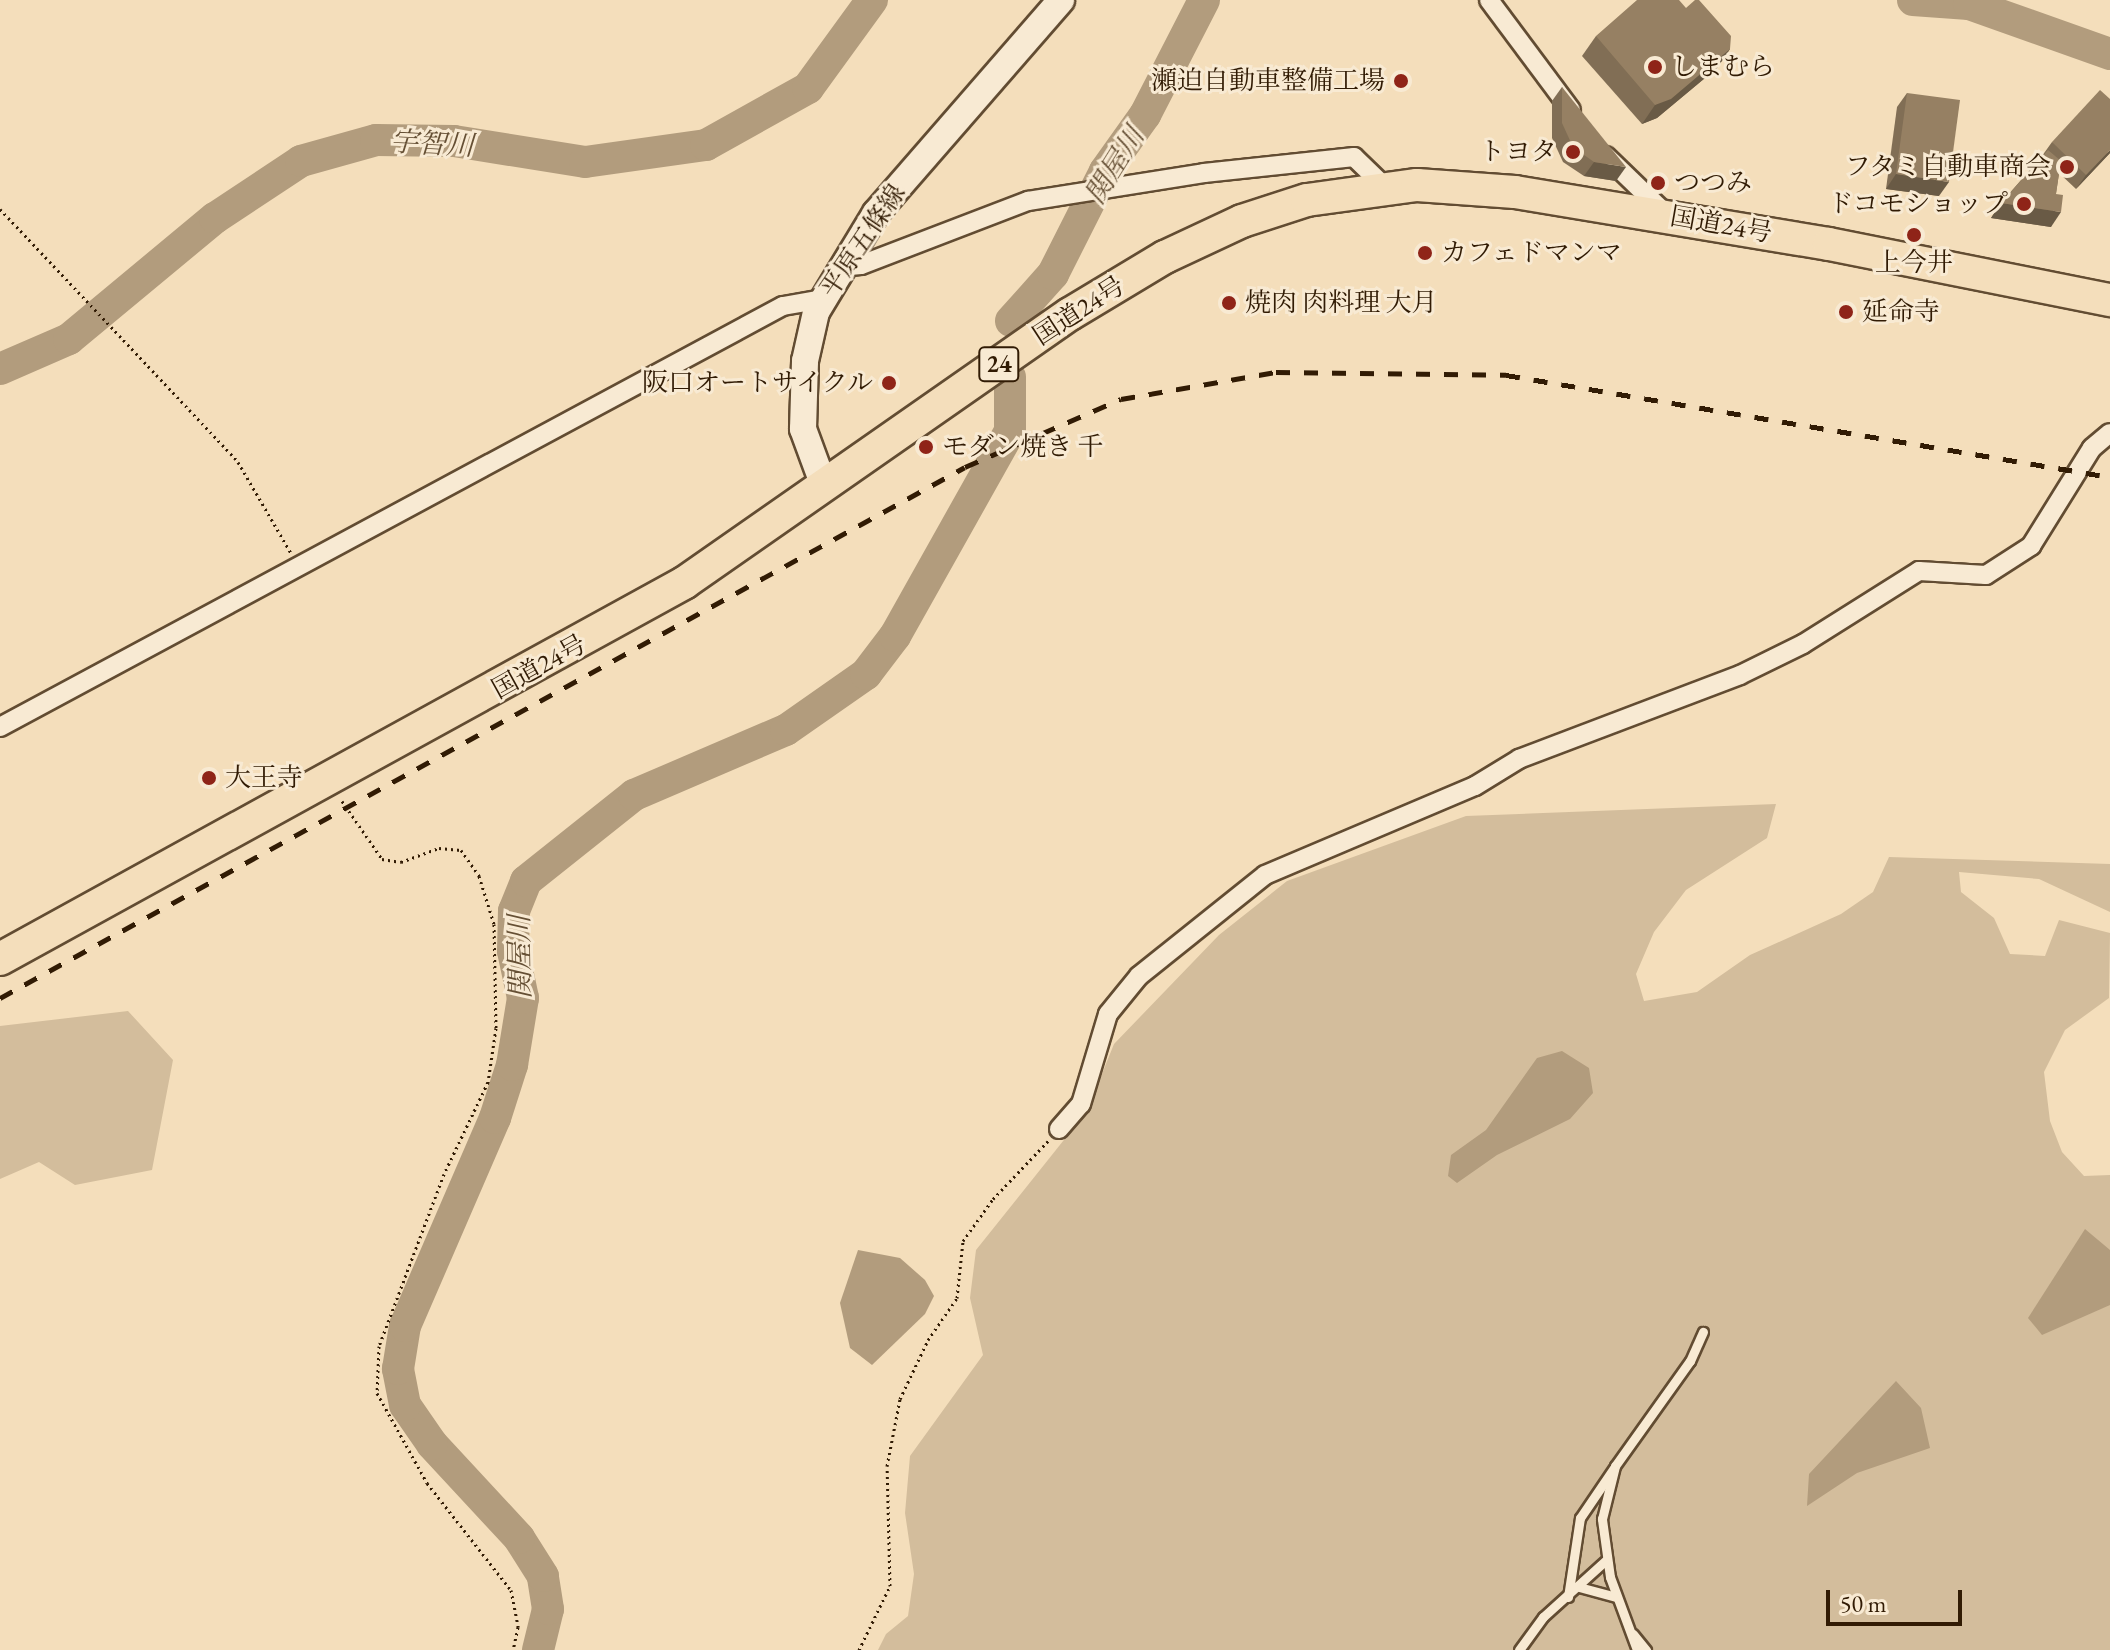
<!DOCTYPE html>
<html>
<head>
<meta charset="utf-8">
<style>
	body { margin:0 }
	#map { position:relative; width:2110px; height:1650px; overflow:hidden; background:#f4debb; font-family:"EB Garamond","Noto Serif JP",serif }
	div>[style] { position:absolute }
	.green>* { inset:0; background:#d3bd9c }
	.water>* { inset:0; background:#b29c7d }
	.river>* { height:32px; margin:-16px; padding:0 16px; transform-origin:16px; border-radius:16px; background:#b29c7d }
	.path>* { height:3px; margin-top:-1.5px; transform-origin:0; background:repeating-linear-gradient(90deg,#311b04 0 2px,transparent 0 6px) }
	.roads { filter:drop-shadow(2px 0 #624c32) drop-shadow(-2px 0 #624c32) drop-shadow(0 2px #624c32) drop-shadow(0 -2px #624c32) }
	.lane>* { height:9px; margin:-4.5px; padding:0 4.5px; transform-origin:4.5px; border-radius:4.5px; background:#f8ead3 }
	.street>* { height:18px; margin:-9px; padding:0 9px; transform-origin:9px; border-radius:9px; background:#f8ead3 }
	.secondary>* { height:26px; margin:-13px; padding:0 13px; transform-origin:13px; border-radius:13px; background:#f8ead3 }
	.highway>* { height:32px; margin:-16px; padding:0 16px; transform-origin:16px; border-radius:16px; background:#f4debb }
	.rail>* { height:5px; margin-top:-2.5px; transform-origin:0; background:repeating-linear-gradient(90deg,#311b04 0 14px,transparent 0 28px) }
	.wall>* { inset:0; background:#816e55 }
	.shaded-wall>* { inset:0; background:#695a45 }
	.building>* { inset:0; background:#968063 }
	.dots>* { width:22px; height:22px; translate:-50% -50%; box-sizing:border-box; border:4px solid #f8ead3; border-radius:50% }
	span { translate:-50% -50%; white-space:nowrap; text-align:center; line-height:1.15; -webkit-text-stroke:6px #f8ead3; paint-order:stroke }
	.shield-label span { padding:2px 6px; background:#f8ead3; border:2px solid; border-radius:6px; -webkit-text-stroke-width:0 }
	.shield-label { font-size:24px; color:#311b04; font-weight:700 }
	.poi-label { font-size:26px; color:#311b04 }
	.left { translate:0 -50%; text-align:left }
	.right { translate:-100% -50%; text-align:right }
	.street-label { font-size:26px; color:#311b04 }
	.water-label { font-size:28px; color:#654f34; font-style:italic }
	.scale { position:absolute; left:1826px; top:1590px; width:136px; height:36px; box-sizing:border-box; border:4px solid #311b04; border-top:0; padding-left:10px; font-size:24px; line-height:28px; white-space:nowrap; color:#311b04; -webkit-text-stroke:6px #f8ead3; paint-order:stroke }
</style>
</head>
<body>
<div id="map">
	<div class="green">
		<div style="clip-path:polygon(1776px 804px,1767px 838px,1686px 890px,1654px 932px,1636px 974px,1644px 1001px,1697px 992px,1750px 955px,1841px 914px,1873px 892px,1889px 857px,2110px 864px,2110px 912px,2039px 879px,1959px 872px,1961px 892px,1994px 918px,2010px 954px,2045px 956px,2059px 920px,2110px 933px,2109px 998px,2065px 1030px,2044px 1072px,2050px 1121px,2062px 1152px,2084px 1176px,2110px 1175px,2110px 1650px,878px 1650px,886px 1634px,908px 1616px,914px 1574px,905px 1513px,910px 1456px,983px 1355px,970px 1298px,976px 1250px,1087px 1111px,1114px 1044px,1219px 935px,1287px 881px,1466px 816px)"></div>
		<div style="clip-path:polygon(128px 1011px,173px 1060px,152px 1170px,75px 1185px,39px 1162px,0 1179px,0 1026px)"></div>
	</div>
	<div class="water">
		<div style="clip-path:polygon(1562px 1051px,1589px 1068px,1593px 1093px,1570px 1119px,1497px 1155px,1457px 1183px,1448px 1176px,1451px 1155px,1486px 1130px,1537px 1058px)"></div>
		<div style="clip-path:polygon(2085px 1229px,2110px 1250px,2110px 1305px,2042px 1335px,2028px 1318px)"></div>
		<div style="clip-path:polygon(858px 1250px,900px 1258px,925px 1280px,934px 1296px,925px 1314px,872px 1365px,850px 1348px,840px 1303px)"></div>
		<div style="clip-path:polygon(1896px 1381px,1921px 1408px,1930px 1448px,1857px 1473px,1807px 1506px,1809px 1474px)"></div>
	</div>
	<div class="river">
		<div style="left:1913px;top:0;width:56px;rotate:4.1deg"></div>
		<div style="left:1969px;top:4px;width:150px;rotate:19.5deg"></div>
		<div style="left:1011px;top:321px;width:63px;rotate:-48.2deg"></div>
		<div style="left:1053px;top:274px;width:115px;rotate:-63.2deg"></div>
		<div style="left:1105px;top:171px;width:69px;rotate:-54.5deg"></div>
		<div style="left:1145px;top:115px;width:129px;rotate:-62.8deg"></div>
		<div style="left:0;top:369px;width:75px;rotate:-23.5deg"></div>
		<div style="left:69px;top:339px;width:190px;rotate:-39.7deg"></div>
		<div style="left:215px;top:218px;width:103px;rotate:-33.5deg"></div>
		<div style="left:301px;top:161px;width:78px;rotate:-15.6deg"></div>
		<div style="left:376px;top:140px;width:78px;rotate:0.7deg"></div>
		<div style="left:454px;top:141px;width:133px;rotate:9.1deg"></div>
		<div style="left:585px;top:162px;width:122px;rotate:-8deg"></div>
		<div style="left:706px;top:145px;width:117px;rotate:-29.2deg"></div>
		<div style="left:808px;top:88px;width:109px;rotate:-54deg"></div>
		<div style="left:538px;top:1650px;width:42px;rotate:-76.3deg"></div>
		<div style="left:548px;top:1609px;width:33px;rotate:-99deg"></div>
		<div style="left:543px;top:1576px;width:45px;rotate:-122.3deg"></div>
		<div style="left:519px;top:1538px;width:128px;rotate:-132.8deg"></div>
		<div style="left:432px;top:1444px;width:47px;rotate:-124.7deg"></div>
		<div style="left:405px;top:1405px;width:37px;rotate:-101deg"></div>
		<div style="left:398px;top:1369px;width:44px;rotate:-80.8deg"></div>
		<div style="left:405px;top:1326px;width:227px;rotate:-66.6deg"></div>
		<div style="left:495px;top:1118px;width:56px;rotate:-72.2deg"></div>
		<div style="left:512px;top:1065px;width:68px;rotate:-80.7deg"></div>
		<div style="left:523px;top:998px;width:48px;rotate:-102deg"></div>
		<div style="left:513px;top:951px;width:40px;rotate:-88.6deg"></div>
		<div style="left:514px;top:911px;width:32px;rotate:-68deg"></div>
		<div style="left:526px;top:881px;width:138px;rotate:-38.5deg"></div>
		<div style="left:634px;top:795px;width:165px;rotate:-23.2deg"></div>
		<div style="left:786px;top:730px;width:98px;rotate:-35deg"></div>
		<div style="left:866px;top:674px;width:48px;rotate:-52.7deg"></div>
		<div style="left:895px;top:636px;width:235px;rotate:-60.7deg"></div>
		<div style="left:1010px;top:431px;width:54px;rotate:-90deg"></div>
	</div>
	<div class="path">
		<div style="left:0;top:209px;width:347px;rotate:46.7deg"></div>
		<div style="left:238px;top:462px;width:105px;rotate:59.8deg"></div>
		<div style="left:342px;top:801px;width:70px;rotate:55.4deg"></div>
		<div style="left:382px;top:859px;width:19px;rotate:9deg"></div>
		<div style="left:401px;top:862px;width:40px;rotate:-20.2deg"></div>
		<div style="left:439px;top:848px;width:22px;rotate:5deg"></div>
		<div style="left:461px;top:850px;width:32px;rotate:55deg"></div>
		<div style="left:479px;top:876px;width:50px;rotate:72.6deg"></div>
		<div style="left:494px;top:924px;width:104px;rotate:88.9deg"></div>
		<div style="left:496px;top:1028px;width:55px;rotate:98.4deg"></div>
		<div style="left:488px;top:1082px;width:102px;rotate:115.6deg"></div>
		<div style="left:444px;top:1174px;width:184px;rotate:110.7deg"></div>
		<div style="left:379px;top:1346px;width:47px;rotate:92.4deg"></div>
		<div style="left:377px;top:1393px;width:103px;rotate:60.9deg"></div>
		<div style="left:427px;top:1483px;width:136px;rotate:51.9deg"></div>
		<div style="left:511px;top:1590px;width:38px;rotate:79deg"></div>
		<div style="left:518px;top:1627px;width:24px;rotate:102deg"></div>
		<div style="left:859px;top:1650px;width:71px;rotate:-64.2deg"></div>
		<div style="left:890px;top:1586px;width:120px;rotate:-91.4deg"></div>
		<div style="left:887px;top:1466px;width:68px;rotate:-79deg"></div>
		<div style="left:900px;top:1399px;width:65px;rotate:-64.6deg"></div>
		<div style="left:928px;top:1340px;width:51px;rotate:-55.4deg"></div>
		<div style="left:957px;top:1298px;width:57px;rotate:-84deg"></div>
		<div style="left:963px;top:1241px;width:52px;rotate:-54.5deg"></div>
		<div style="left:993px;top:1199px;width:81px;rotate:-46.5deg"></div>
	</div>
	<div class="roads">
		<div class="lane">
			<div style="left:1579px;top:1587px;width:39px;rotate:15deg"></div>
			<div style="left:1568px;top:1597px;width:80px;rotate:-81.4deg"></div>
			<div style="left:1580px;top:1518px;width:60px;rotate:-55.8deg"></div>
			<div style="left:1633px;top:1634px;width:21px;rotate:51deg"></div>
			<div style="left:1519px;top:1650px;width:41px;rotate:-54deg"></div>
			<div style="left:1543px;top:1617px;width:85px;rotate:-42.1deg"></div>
			<div style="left:1637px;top:1650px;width:78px;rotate:-110.3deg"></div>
			<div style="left:1610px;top:1577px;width:59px;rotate:-97.9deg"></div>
			<div style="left:1602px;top:1519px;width:55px;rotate:-76.2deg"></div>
			<div style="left:1615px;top:1466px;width:129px;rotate:-54.5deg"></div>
			<div style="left:1690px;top:1361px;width:32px;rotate:-66deg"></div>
		</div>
		<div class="street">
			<div style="left:1489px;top:0;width:137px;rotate:53.3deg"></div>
			<div style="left:1606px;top:156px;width:82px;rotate:44deg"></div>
			<div style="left:839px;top:267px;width:22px;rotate:-5deg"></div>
			<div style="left:861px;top:265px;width:179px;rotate:-21deg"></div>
			<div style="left:1028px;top:201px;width:178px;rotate:-9deg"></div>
			<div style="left:1204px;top:173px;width:151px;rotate:-6.1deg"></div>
			<div style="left:1354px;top:157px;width:45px;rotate:44.1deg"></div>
			<div style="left:0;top:727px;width:889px;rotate:-28.27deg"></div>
			<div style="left:783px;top:306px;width:40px;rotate:-10deg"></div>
			<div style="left:1059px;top:1129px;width:33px;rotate:-49deg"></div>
			<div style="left:1081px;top:1104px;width:94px;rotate:-73.3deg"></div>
			<div style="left:1108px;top:1014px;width:49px;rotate:-50.8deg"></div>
			<div style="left:1139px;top:976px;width:161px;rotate:-38.7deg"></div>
			<div style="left:1265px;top:875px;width:228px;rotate:-23deg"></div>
			<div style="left:1475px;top:786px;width:52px;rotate:-31.5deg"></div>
			<div style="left:1519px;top:759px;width:236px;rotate:-20.8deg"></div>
			<div style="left:1740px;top:675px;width:70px;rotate:-26.2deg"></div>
			<div style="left:1803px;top:644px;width:137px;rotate:-32.2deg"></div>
			<div style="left:1919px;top:571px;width:67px;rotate:3.4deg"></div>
			<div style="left:1986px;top:575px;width:54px;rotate:-32.8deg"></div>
			<div style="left:2031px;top:546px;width:115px;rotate:-58.1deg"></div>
			<div style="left:2092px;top:448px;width:23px;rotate:-40deg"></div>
		</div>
		<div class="secondary">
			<div style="left:824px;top:486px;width:61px;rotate:-110.2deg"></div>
			<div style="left:803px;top:429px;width:68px;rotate:-88.3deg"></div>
			<div style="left:805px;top:361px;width:50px;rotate:-77.3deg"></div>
			<div style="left:816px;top:312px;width:116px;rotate:-58.8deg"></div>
			<div style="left:876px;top:213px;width:282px;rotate:-49deg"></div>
		</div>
		<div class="highway">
			<div style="left:0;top:959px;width:781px;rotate:-28.8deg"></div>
			<div style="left:684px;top:583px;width:470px;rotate:-34.9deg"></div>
			<div style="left:1070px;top:314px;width:111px;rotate:-31deg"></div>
			<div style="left:1165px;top:257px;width:85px;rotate:-25.1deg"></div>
			<div style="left:1242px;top:221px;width:68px;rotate:-17.9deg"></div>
			<div style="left:1307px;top:200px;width:111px;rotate:-7.8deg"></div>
			<div style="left:1417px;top:185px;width:98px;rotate:4.1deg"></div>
			<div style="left:1515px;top:192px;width:318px;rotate:9.4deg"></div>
			<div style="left:1829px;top:244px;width:287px;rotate:11.3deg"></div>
		</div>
	</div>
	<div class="rail">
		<div style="left:0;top:998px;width:1101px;rotate:-28.82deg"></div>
		<div style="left:965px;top:467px;width:170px;rotate:-23.6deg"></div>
		<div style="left:1121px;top:399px;width:157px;rotate:-9.9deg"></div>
		<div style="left:1276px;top:372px;width:230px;rotate:0.7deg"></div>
		<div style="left:1506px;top:375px;width:613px;rotate:9.59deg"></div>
	</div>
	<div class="wall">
		<div style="clip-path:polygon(1596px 36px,1730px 49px,1717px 68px,1657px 118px,1642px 124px,1582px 56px)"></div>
		<div style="clip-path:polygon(1562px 87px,1616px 181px,1584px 176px,1563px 162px,1552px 138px,1552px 101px)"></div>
		<div style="clip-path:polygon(1907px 93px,1939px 196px,1886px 189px,1897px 107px)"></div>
		<div style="clip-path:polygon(2052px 142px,2110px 153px,2076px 189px,2059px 173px,2051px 227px,1991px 218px,2001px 203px,2042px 156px)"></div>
	</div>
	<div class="shaded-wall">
		<div style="clip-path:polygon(1730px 49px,1717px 68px,1657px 118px,1642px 124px,1655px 105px)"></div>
		<div style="clip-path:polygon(2110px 150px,2110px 153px,2076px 189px,2086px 175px)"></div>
		<div style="clip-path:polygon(1594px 162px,1626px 167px,1616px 181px,1584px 176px)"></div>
		<div style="clip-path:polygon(1896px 174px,1949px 182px,1939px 196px,1886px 189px)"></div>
		<div style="clip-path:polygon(2001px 203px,2061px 212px,2051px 227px,1991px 218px)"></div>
	</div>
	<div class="building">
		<div style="clip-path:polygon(1637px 0,1679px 0,1686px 8px,1695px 0,1699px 0,1731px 36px,1730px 49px,1671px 99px,1655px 105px,1596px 36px)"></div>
		<div style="clip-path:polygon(1562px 87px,1626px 167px,1594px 162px,1573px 147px,1562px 123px)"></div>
		<div style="clip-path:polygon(2100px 90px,2110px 99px,2110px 150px,2086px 175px,2052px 142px)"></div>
		<div style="clip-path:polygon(1907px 93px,1960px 100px,1949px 182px,1896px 174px)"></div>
		<div style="clip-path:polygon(2048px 150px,2061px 161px,2056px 194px,2063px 195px,2061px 212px,2001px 203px)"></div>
	</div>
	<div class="dots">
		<div style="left:1655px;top:67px;background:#8f2418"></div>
		<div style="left:1401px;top:81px;background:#8f2418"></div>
		<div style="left:1573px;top:152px;background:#8f2418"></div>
		<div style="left:2067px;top:167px;background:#8f2418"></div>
		<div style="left:1658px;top:183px;background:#8f2418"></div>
		<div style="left:2024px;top:204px;background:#8f2418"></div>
		<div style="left:1914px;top:235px;background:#8f2418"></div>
		<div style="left:1425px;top:253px;background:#8f2418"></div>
		<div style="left:1229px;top:303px;background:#8f2418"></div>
		<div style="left:1846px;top:312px;background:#8f2418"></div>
		<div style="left:889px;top:383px;background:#8f2418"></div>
		<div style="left:926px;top:447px;background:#8f2418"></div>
		<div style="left:209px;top:778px;background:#8f2418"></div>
	</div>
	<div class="shield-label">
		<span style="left:999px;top:364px">24</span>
	</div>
	<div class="poi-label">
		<span class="left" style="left:1671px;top:67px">しまむら</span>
		<span class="right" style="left:1385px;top:81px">瀬迫自動車整備工場</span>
		<span class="right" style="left:1557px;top:152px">トヨタ</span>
		<span class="right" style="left:2051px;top:167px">フタミ自動車商会</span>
		<span class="left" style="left:1674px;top:183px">つつみ</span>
		<span class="right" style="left:2008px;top:204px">ドコモショップ</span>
		<span class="left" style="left:1441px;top:253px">カフェドマンマ</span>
		<span style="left:1914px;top:263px">上今井</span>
		<span class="left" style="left:1245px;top:303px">焼肉 肉料理 大月</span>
		<span class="left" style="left:1862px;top:312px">延命寺</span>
		<span class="right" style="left:873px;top:383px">阪口オートサイクル</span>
		<span class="left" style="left:942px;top:447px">モダン焼き 千</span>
		<span class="left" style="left:225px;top:778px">大王寺</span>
	</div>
	<div class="street-label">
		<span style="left:1721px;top:225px;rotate:10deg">国道24号</span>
		<span style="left:863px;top:241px;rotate:-56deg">平原五條線</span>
		<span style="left:1079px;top:311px;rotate:-33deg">国道24号</span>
		<span style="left:539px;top:667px;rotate:-29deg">国道24号</span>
	</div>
	<div class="water-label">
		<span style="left:432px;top:143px;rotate:3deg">宇智川</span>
		<span style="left:1114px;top:165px;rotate:-58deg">関屋川</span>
		<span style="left:519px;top:957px;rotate:-91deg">関屋川</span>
	</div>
	<div class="scale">50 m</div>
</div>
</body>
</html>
